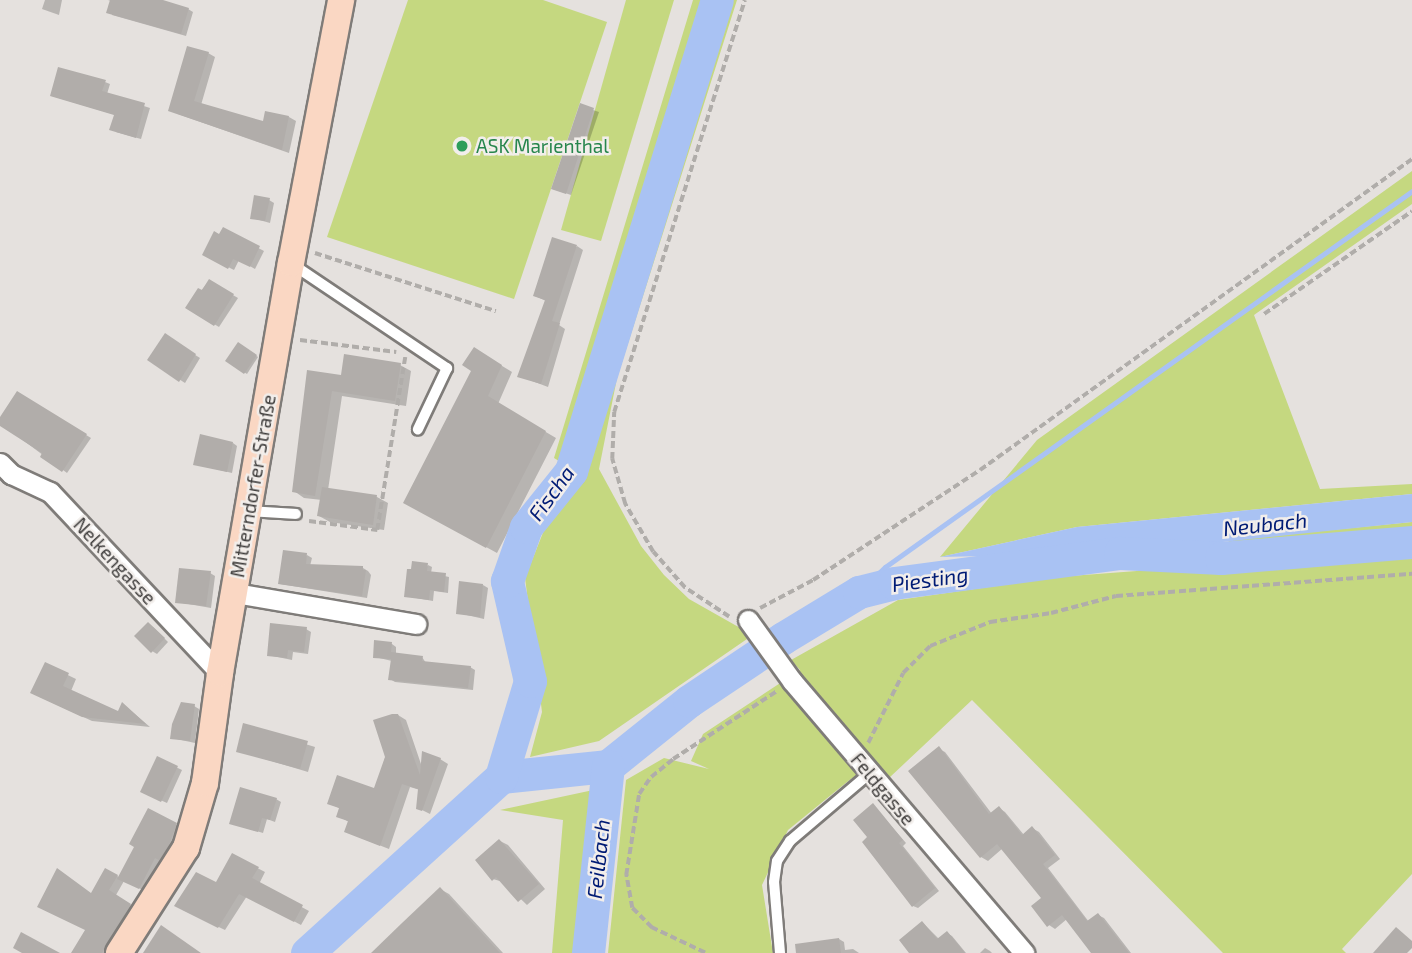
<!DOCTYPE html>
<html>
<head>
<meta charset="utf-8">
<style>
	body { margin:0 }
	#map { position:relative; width:1412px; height:953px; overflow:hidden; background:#e5e1de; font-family:"Exo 2",sans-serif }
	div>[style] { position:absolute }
	.green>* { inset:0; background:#c5d880 }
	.water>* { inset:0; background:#a9c2f3 }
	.shadow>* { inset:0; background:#0003 }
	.stream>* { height:5px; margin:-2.5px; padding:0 2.5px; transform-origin:2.5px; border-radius:2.5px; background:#a9c2f3 }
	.river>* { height:33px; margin:-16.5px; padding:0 16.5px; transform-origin:16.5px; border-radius:16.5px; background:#a9c2f3 }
	.building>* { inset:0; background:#b1adaa }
	.path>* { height:3.5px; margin-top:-1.75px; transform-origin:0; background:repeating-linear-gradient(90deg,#b0adaa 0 7px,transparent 0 10.5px) }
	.roads { filter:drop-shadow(2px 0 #7f7c79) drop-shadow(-2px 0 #7f7c79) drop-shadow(0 2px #7f7c79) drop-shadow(0 -2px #7f7c79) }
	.lane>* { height:10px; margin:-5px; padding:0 5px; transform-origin:5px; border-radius:5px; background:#fff }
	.street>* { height:19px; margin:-9.5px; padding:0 9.5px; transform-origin:9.5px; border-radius:9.5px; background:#fff }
	.secondary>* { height:26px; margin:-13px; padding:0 13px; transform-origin:13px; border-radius:13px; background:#fad7c3 }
	.dots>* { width:19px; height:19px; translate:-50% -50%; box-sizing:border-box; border:4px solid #f2eeeb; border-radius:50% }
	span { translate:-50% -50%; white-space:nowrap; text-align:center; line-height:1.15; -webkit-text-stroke:5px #f2eeeb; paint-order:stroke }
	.leisure-label { font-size:19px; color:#27864d }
	.left { translate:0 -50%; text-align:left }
	.street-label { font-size:19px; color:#3e3c3b }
	.water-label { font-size:21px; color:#001b75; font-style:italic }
</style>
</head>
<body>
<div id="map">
	<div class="green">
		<div style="clip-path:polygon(408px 0,543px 0,607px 22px,514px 299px,327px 237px)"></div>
		<div style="clip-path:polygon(626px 0,674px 0,601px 241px,561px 230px)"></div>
		<div style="clip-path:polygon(693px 0,737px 0,617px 378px,599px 469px,641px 546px,664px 575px,689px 599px,742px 629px,747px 639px,599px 741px,530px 757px,542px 712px,525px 578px,550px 515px,582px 475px,554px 458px)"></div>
		<div style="clip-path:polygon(1412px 171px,1412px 204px,1254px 315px,1320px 489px,1412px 484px,1412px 494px,1077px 527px,940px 557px,1037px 440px)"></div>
		<div style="clip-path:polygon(1412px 522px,1412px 874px,1342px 949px,1346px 953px,1223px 953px,972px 700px,889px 778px,852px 778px,788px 830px,762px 885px,773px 953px,608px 953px,626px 780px,664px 758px,709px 769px,691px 761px,703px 734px,800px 670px,791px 660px,898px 600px,1057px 577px,1190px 567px,1231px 540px)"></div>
		<div style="clip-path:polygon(598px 789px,581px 953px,552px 953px,563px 820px,500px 810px)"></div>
	</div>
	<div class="water">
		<div style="clip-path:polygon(1412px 494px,1412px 522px,1120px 553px,940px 557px,1077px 527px)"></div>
	</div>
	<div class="shadow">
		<div style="clip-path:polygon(45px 0,62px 0,59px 15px,42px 9px)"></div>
		<div style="clip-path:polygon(108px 0,156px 0,188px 9px,193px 12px,186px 36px,112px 15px,111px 1px)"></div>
		<div style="clip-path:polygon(208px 53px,215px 57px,201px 105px,264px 123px,289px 117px,296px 121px,289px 153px,178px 114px)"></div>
		<div style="clip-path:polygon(105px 82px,110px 84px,107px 94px,150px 108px,141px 139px,116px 132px,116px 115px,52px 96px)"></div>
		<div style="clip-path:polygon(581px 106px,599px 112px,571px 195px,553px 189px)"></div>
		<div style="clip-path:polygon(269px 200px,274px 203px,270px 223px,252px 218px)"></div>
		<div style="clip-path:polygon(224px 230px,264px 251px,255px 269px,239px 260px,234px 270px,204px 255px)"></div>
		<div style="clip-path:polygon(577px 246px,583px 250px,559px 325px,565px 329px,548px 387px,519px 376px,546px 301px,535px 296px)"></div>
		<div style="clip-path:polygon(209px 281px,238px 298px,219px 327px,187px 308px)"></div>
		<div style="clip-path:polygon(165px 336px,200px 358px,185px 383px,149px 360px)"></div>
		<div style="clip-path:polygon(238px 344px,258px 357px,247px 374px,227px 361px)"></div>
		<div style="clip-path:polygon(474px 349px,512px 372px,498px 404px,556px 438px,497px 553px,406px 503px,473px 371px)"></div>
		<div style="clip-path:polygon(400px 365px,411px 371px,406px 406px,342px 396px,328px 490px,377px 497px,388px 503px,384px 530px,330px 522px,319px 516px,322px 500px,304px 498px,294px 491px,309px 372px,342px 377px)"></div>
		<div style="clip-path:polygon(18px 393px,91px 438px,67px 473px,0 423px)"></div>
		<div style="clip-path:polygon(233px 443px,237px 446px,232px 473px,195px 464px)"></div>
		<div style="clip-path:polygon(307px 555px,312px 558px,310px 566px,363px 568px,368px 571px,371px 575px,367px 598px,280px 584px)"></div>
		<div style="clip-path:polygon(428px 565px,432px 567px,431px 573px,449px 577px,448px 593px,434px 591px,433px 601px,405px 596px)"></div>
		<div style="clip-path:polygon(210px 573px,215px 576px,211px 608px,177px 602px)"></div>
		<div style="clip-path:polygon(483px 585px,488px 588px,484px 619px,458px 613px)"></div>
		<div style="clip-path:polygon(153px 627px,168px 642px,157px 654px,152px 651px)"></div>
		<div style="clip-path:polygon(306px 629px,311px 632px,308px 654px,293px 652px,292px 660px,268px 655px)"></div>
		<div style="clip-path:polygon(376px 642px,392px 644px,396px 647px,396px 655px,422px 657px,426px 663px,470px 667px,475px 670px,473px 690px,395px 682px,390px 679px,392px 661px,375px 657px)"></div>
		<div style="clip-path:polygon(45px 664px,76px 679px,71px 691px,119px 713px,123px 704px,150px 727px,92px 721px,40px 697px)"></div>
		<div style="clip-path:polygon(194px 706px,199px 709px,195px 743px,172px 738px)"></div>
		<div style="clip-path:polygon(398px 715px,406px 720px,422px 767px,440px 759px,448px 764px,430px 814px,418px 808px,420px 790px,410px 787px,389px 849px,346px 832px,349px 822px,338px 816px,341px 809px,329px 803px,375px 791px)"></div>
		<div style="clip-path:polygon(244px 725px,315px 747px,308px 772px,238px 751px)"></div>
		<div style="clip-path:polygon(939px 749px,945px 752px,992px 814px,999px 808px,1005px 812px,1024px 835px,1032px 828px,1039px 832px,1060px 859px,1048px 868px,1089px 922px,1098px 915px,1104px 918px,1131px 953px,1093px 953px,1067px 919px,1055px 929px,1049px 925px,1044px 899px,1003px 848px,988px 861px,981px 857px)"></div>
		<div style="clip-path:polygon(157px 758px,182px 770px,167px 803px,147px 794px)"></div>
		<div style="clip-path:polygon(276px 799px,281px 802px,275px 822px,267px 819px,263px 833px,236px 825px)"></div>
		<div style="clip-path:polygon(873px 805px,906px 843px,903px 846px,939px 891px,918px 908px,913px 906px,870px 838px)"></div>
		<div style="clip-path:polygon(149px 810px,184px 829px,147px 892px,124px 881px,116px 895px,137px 910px,110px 953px,73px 953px,87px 930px,93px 895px,106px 870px,119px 877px,136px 846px)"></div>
		<div style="clip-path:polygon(500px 841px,508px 845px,545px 889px,527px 905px,503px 882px,493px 879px)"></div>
		<div style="clip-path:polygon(233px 855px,265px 872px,259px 884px,309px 911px,301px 925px,247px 896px,225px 930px,183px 910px,217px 885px)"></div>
		<div style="clip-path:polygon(440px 889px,449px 894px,503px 953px,374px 953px)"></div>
		<div style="clip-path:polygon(923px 923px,939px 939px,947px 933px,952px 936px,966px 953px,912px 953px)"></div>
		<div style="clip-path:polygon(839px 939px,844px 942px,845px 950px,853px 949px,859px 953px,824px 953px)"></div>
		<div style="clip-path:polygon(985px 948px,990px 951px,992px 953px,980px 953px)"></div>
	</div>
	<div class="stream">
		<div style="left:859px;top:592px;width:36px;rotate:-44deg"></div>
		<div style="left:885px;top:567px;width:647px;rotate:-35.51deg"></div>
	</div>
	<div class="river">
		<div style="left:501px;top:777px;width:108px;rotate:-5.9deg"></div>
		<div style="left:608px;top:766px;width:104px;rotate:-38.7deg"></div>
		<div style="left:689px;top:701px;width:113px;rotate:-33.8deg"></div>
		<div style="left:783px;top:638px;width:89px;rotate:-31.2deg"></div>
		<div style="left:859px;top:592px;width:36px;rotate:-14deg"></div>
		<div style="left:894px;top:583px;width:228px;rotate:-7.6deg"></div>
		<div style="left:1120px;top:553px;width:101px;rotate:2.8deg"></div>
		<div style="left:1221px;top:558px;width:192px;rotate:-4.8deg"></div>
		<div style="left:307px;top:953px;width:262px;rotate:-42.2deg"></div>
		<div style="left:501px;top:777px;width:100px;rotate:-73.2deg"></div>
		<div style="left:530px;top:681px;width:103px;rotate:-103deg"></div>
		<div style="left:507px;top:581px;width:57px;rotate:-70.6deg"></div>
		<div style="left:526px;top:527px;width:72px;rotate:-51.2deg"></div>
		<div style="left:571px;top:471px;width:493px;rotate:-72.8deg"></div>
		<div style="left:588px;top:953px;width:188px;rotate:-83.9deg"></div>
	</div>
	<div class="building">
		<div style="clip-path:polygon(110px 0,163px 0,189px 8px,181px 34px,106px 13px)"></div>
		<div style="clip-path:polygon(187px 46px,209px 52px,194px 101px,263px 121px,265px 111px,289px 116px,282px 150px,168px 111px)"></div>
		<div style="clip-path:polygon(58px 67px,106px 80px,102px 91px,145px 103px,136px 138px,109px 130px,114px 115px,50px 96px)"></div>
		<div style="clip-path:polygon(580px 103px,594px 108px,566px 194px,551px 189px)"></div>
		<div style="clip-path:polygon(254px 195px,270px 198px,265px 221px,250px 219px)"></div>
		<div style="clip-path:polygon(223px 227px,260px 246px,250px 267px,233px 259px,228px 269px,202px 255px,214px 231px,219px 234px)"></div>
		<div style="clip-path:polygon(552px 237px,577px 245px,552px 321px,560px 323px,541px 384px,517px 377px,545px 300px,533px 296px)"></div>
		<div style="clip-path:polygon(209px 279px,234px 294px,214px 326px,185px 308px,198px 288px,202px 290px)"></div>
		<div style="clip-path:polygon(165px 333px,196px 354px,179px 382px,147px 360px)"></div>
		<div style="clip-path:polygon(238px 342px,257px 355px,244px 374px,225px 361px)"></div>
		<div style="clip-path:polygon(474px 347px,502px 365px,488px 396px,546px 431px,486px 548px,403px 503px,471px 371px,462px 365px)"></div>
		<div style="clip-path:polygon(344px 354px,401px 363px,395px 401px,332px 391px,315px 496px,292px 492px,307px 370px,341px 375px)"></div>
		<div style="clip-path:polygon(17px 391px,87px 434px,62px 472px,40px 457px,42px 453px,0 426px,0 417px)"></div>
		<div style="clip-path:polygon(200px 434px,233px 442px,227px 472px,193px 465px)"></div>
		<div style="clip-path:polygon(322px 487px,377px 495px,373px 525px,317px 516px)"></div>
		<div style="clip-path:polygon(283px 550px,307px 553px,306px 564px,363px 566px,363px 570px,366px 570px,362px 596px,278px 584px)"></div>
		<div style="clip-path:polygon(412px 561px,428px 563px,427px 571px,446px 573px,444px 592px,430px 590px,429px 600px,404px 597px,407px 569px,411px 569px)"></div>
		<div style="clip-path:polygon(179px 568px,211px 571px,206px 606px,175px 603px)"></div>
		<div style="clip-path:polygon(459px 581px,483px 584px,480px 617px,456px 614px)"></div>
		<div style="clip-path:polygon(148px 622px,165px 638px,151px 653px,134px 636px)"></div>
		<div style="clip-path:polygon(270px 623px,307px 627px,304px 652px,288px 650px,287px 658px,267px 656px)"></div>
		<div style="clip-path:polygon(374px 640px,392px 642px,391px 652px,423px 656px,422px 661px,471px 666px,468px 688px,388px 680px,391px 659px,373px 658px)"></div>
		<div style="clip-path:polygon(45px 662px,69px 673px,63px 686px,118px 711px,122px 702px,146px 724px,82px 717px,30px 693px)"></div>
		<div style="clip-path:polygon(181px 702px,195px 704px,190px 741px,170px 739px,172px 724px)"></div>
		<div style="clip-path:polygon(392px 714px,398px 714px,420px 775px,422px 751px,441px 758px,422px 811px,416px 809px,418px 789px,402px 784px,380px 846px,344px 832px,348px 821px,336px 817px,339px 808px,327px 804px,337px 775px,374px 788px,385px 757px,373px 720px)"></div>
		<div style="clip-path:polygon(243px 723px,308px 741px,300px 769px,236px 752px)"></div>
		<div style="clip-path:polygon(939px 746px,989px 814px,999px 806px,1022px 835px,1032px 826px,1055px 855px,1043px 864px,1087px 921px,1098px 913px,1129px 953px,1091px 953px,1062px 915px,1047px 927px,1031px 906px,1041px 898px,997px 844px,980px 858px,908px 771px)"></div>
		<div style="clip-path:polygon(157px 756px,178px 766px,161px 802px,140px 792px)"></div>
		<div style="clip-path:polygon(240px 787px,277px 798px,270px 820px,262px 818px,258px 832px,229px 824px)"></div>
		<div style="clip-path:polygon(873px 803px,903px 840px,899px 843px,935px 888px,912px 907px,862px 842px,867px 837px,853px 820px)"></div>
		<div style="clip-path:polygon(148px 808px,177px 823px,168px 848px,159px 860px,155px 858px,139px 889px,117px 879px,134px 847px,129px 844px)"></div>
		<div style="clip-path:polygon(499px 839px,539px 884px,518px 902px,496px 877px,492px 881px,475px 860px)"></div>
		<div style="clip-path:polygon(232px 853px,259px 867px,252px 878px,303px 905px,294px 922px,239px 894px,218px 928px,174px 906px,196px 872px,216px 882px)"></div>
		<div style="clip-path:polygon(57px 868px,91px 893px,105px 868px,118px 875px,109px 890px,131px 904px,102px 953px,71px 953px,85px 930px,37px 907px)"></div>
		<div style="clip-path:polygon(440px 887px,500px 953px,371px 953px,402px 923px)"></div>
		<div style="clip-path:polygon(922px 921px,937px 939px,947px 931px,965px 953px,909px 953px,899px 940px)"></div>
		<div style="clip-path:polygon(161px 925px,201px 953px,143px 953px)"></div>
		<div style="clip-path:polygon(1396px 927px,1412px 941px,1412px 948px,1407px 953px,1373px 953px)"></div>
		<div style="clip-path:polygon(21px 932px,60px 953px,22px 953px,13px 948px)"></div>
		<div style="clip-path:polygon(839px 938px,841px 953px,796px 953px,795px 944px)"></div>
	</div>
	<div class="path">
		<div style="left:315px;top:253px;width:190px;rotate:17.8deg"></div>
		<div style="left:1264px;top:314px;width:180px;rotate:-34.8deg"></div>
		<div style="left:300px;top:340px;width:97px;rotate:7.1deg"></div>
		<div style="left:309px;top:521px;width:69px;rotate:7.5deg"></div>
		<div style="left:377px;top:530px;width:175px;rotate:-80.8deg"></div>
		<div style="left:760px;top:608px;width:60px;rotate:-27.8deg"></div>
		<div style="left:813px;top:580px;width:200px;rotate:-33.4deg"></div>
		<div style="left:980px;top:470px;width:532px;rotate:-35.75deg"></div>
		<div style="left:729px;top:617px;width:53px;rotate:-146.6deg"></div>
		<div style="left:685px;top:588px;width:48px;rotate:-131.6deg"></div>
		<div style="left:653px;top:552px;width:56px;rotate:-120.3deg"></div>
		<div style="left:625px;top:504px;width:47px;rotate:-106.1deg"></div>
		<div style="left:612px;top:459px;width:47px;rotate:-87.6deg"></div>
		<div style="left:614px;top:412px;width:432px;rotate:-72.4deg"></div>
		<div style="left:868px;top:743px;width:78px;rotate:-63.4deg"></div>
		<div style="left:903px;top:673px;width:38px;rotate:-45deg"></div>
		<div style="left:930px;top:646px;width:65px;rotate:-21.8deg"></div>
		<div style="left:990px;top:622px;width:62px;rotate:-8.4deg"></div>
		<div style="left:1051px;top:613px;width:67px;rotate:-14.7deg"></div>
		<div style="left:1116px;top:596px;width:297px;rotate:-4.3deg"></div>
		<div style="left:705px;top:953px;width:59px;rotate:-154.7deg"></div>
		<div style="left:652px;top:928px;width:28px;rotate:-135deg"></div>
		<div style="left:632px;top:908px;width:34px;rotate:-100deg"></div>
		<div style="left:626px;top:875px;width:82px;rotate:-80.9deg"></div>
		<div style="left:639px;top:794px;width:21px;rotate:-55deg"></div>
		<div style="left:651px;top:777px;width:28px;rotate:-39deg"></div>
		<div style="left:673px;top:759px;width:124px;rotate:-33.2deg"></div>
	</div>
	<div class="roads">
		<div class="lane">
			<div style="left:292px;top:264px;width:187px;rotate:33.9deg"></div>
			<div style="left:447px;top:368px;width:68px;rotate:115.4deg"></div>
			<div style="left:249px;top:511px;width:47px;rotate:3.7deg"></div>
			<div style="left:780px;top:953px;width:71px;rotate:-94.8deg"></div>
			<div style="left:774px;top:882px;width:21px;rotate:-82deg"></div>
			<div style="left:777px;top:861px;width:24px;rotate:-57deg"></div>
			<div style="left:790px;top:841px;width:105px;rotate:-40.4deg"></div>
		</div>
		<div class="street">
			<div style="left:0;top:463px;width:16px;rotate:45deg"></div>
			<div style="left:11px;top:474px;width:43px;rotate:24.8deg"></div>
			<div style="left:50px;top:492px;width:248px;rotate:46.8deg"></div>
			<div style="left:235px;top:593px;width:184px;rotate:9.7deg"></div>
			<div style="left:748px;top:620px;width:75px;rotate:54.2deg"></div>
			<div style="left:792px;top:681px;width:358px;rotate:49.5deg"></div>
		</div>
		<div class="secondary">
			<div style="left:119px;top:953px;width:125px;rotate:-57.5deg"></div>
			<div style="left:186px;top:848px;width:68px;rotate:-73.7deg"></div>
			<div style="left:205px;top:783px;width:111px;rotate:-82.2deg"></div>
			<div style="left:220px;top:673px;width:416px;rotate:-80.2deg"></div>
			<div style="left:291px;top:263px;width:268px;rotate:-79.2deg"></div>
		</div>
	</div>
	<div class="dots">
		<div style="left:462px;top:146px;background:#2e9e5b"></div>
	</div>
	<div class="leisure-label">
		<span class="left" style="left:476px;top:146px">ASK Marienthal</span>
	</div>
	<div class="street-label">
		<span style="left:253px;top:486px;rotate:-80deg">Mitterndorfer-Straße</span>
		<span style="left:115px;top:561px;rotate:47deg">Nelkengasse</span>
		<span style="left:883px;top:789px;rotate:50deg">Feldgasse</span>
	</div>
	<div class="water-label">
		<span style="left:551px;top:493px;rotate:-54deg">Fischa</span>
		<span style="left:1265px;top:524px;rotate:-6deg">Neubach</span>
		<span style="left:930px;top:579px;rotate:-8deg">Piesting</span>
		<span style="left:598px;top:859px;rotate:-84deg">Feilbach</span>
	</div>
</div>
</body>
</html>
